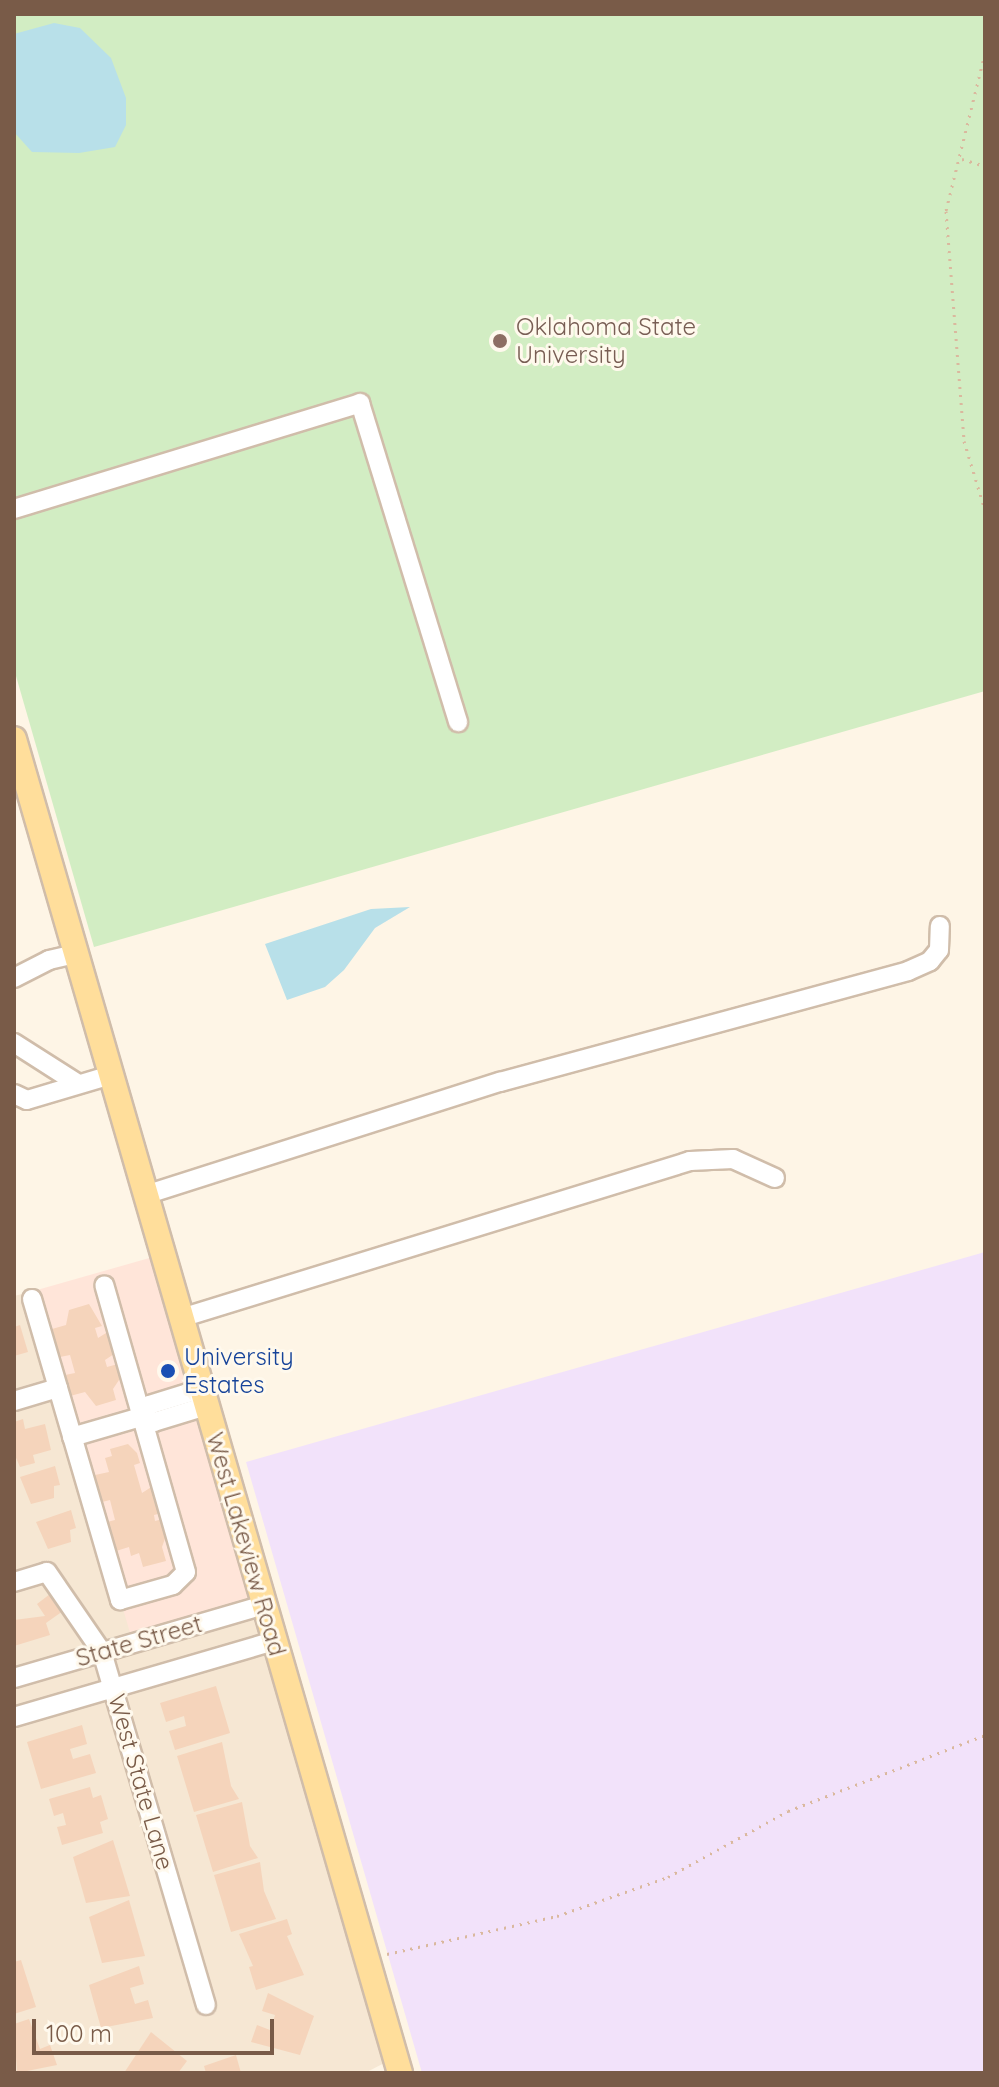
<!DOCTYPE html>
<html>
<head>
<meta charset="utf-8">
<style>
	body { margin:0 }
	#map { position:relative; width:999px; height:2087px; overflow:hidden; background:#fef5e6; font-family:Quicksand,sans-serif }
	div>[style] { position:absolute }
	.residential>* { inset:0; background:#f6e7d3 }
	.commercial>* { inset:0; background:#ffe5d9 }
	.education>* { inset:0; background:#f2e2fa }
	.green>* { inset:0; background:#d2edc3 }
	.water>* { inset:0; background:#b8e0e9 }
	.building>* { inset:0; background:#f5d4bb }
	.path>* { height:3px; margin-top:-1.5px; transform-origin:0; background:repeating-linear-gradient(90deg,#dab89e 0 2px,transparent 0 8px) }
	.roads { filter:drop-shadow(2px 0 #d0bdaa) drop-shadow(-2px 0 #d0bdaa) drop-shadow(0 2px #d0bdaa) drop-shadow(0 -2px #d0bdaa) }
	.minor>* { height:18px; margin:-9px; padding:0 9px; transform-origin:9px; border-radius:9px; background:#fff }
	.major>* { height:24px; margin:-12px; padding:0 12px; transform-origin:12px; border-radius:12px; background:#ffde9b }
	.dots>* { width:22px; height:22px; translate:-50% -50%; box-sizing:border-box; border:4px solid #fff9ed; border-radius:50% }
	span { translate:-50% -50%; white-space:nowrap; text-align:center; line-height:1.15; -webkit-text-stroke:6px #fff9ed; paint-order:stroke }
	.education-label { font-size:24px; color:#785e54 }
	.left { translate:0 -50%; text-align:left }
	.transit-label { font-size:24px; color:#164399 }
	.street-label { font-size:24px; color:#795b48 }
	.frame { position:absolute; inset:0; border:16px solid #795b48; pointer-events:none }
	.scale { position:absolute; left:32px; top:2019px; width:242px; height:36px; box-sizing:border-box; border:4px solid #795b48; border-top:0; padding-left:10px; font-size:24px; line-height:28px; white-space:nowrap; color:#795b48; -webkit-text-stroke:6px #fff9ed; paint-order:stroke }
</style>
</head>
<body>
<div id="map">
	<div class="residential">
		<div style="clip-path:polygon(30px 1292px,262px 1606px,394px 2058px,365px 2073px,14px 2073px,14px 1296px)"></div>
	</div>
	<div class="commercial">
		<div style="clip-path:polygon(160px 1255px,262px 1606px,133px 1643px,30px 1292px)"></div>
	</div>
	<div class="education">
		<div style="clip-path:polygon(985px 1252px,985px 2073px,422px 2073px,246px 1462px)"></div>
	</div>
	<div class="green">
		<div style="clip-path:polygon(14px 14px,985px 14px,985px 691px,94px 947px,14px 669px)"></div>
	</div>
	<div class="water">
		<div style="clip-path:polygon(54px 23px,80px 28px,111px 58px,126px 98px,126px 125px,115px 147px,79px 153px,32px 152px,14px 132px,14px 34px)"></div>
		<div style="clip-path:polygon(410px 907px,375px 928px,344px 970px,325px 987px,287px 1000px,265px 944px,371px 909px)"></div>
	</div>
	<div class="building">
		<div style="clip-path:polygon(89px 1304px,102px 1326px,95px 1328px,98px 1338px,111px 1330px,117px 1352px,105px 1360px,107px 1367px,118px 1364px,121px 1377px,113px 1389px,116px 1400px,96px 1406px,85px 1392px,70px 1396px,65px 1375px,75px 1373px,70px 1355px,60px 1357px,52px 1329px,66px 1325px,69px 1310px)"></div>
		<div style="clip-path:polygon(20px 1325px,28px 1352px,14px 1356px,14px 1327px)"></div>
		<div style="clip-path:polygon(23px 1419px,25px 1429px,45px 1424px,51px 1450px,33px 1455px,35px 1463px,20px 1467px,14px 1453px,14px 1422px)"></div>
		<div style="clip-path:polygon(128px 1444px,137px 1453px,140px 1463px,134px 1465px,142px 1493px,156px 1484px,162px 1513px,154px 1515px,155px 1521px,163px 1519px,167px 1533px,162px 1547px,166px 1561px,143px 1567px,139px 1553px,131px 1556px,129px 1547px,116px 1551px,107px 1522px,115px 1520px,110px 1500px,102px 1502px,95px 1475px,109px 1472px,105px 1458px,112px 1456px,110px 1449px)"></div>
		<div style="clip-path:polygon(55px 1466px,60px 1485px,54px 1486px,54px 1498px,31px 1504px,20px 1477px)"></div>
		<div style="clip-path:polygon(71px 1510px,76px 1528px,70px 1530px,71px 1542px,48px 1549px,36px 1522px)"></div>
		<div style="clip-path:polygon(50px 1594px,63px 1611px,46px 1623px,50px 1635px,14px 1646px,14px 1620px,45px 1616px,37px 1604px)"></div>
		<div style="clip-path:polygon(216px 1686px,230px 1733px,175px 1750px,169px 1731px,186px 1726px,184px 1716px,166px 1722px,160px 1703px)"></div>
		<div style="clip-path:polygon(82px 1725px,87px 1744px,70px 1749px,73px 1759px,90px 1754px,96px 1773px,41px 1789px,27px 1742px)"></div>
		<div style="clip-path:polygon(222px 1742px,231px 1786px,239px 1799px,194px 1812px,177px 1756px)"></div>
		<div style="clip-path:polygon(90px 1787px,93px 1798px,101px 1795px,108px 1819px,100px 1822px,103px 1833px,62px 1845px,57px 1827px,66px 1825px,63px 1813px,54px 1816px,49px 1799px)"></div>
		<div style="clip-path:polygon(242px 1802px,250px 1846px,258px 1858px,213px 1872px,196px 1815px)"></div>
		<div style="clip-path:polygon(113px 1840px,130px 1896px,86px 1903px,73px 1857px)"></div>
		<div style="clip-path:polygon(260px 1862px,264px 1891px,276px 1919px,231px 1932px,214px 1875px)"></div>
		<div style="clip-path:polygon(129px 1900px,145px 1956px,102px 1963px,89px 1917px)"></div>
		<div style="clip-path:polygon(287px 1919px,292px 1934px,287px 1936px,304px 1975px,256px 1990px,249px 1967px,253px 1966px,239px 1934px)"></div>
		<div style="clip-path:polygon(21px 1960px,36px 2007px,14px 2014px,14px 1962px)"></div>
		<div style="clip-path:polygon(139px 1966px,144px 1984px,130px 1988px,135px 2004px,148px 2000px,153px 2018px,101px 2028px,89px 1985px)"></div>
		<div style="clip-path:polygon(268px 1993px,314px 2016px,300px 2055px,251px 2042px,257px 2025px,270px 2030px,273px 2022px,275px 2015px,262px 2011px)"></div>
		<div style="clip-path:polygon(29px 2019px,40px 2049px,50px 2045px,57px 2065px,17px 2073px,14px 2024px)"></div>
		<div style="clip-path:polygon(151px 2032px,187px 2061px,178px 2073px,124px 2073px)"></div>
		<div style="clip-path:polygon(236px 2055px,241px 2073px,206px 2073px,204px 2066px)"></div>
	</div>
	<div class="path">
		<div style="left:985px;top:53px;width:163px;rotate:103.9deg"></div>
		<div style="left:946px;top:211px;width:231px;rotate:85.5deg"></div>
		<div style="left:964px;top:441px;width:72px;rotate:73.1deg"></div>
		<div style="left:962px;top:159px;width:24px;rotate:17deg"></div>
		<div style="left:387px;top:1954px;width:174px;rotate:-12.6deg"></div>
		<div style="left:557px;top:1916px;width:118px;rotate:-19.4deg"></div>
		<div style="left:668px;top:1877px;width:137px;rotate:-28.8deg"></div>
		<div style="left:788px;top:1811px;width:211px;rotate:-21.1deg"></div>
	</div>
	<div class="roads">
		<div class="minor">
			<div style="left:14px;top:509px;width:362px;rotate:-17deg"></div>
			<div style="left:360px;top:403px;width:334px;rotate:72.9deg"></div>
			<div style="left:14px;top:978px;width:39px;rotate:-27deg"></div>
			<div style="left:49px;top:960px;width:28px;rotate:-13deg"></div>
			<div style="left:14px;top:1043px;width:76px;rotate:32.6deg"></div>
			<div style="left:14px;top:1094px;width:14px;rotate:25deg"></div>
			<div style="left:27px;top:1100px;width:88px;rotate:-16.6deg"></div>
			<div style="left:145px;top:1195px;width:373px;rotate:-17.7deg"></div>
			<div style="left:500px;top:1082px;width:423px;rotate:-15.2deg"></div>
			<div style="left:908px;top:971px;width:24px;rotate:-24deg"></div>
			<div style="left:930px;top:961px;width:14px;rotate:-51deg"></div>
			<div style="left:939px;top:950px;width:24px;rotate:-88deg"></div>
			<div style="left:32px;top:1299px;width:314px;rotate:73.7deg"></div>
			<div style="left:120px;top:1600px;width:55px;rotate:-15.8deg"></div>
			<div style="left:173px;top:1585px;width:18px;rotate:-45deg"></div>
			<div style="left:186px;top:1572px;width:298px;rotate:-105.9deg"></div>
			<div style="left:181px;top:1318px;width:533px;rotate:-17.14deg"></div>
			<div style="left:690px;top:1161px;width:43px;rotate:-2.7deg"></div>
			<div style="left:733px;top:1159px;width:46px;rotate:24.3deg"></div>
			<div style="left:14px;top:1401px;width:46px;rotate:-16.5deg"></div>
			<div style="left:141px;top:1417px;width:14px;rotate:-56deg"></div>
			<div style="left:149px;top:1405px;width:54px;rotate:-17.1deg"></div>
			<div style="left:72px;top:1437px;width:72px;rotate:-16.2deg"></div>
			<div style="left:141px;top:1417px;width:14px;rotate:21deg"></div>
			<div style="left:154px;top:1422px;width:54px;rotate:-17.1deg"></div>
			<div style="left:14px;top:1582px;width:34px;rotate:-17deg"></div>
			<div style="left:47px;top:1572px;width:97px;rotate:55.5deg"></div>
			<div style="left:102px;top:1652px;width:368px;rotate:73.6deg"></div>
			<div style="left:14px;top:1678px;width:260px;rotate:-16.3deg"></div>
			<div style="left:14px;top:1717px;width:271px;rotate:-16.3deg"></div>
		</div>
		<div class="major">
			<div style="left:14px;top:739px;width:1389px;rotate:73.86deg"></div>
		</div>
	</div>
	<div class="dots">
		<div style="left:500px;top:341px;background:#8d6e63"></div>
		<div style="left:168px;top:1371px;background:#1a4fb4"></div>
	</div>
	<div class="education-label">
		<span class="left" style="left:516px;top:341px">Oklahoma State<br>University</span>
	</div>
	<div class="transit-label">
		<span class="left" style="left:184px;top:1371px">University<br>Estates</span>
	</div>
	<div class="street-label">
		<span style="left:246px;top:1544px;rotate:74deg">West Lakeview Road</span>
		<span style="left:139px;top:1641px;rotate:-16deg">State Street</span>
		<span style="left:141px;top:1782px;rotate:74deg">West State Lane</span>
	</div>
	<div class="frame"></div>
	<div class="scale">100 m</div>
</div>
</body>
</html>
